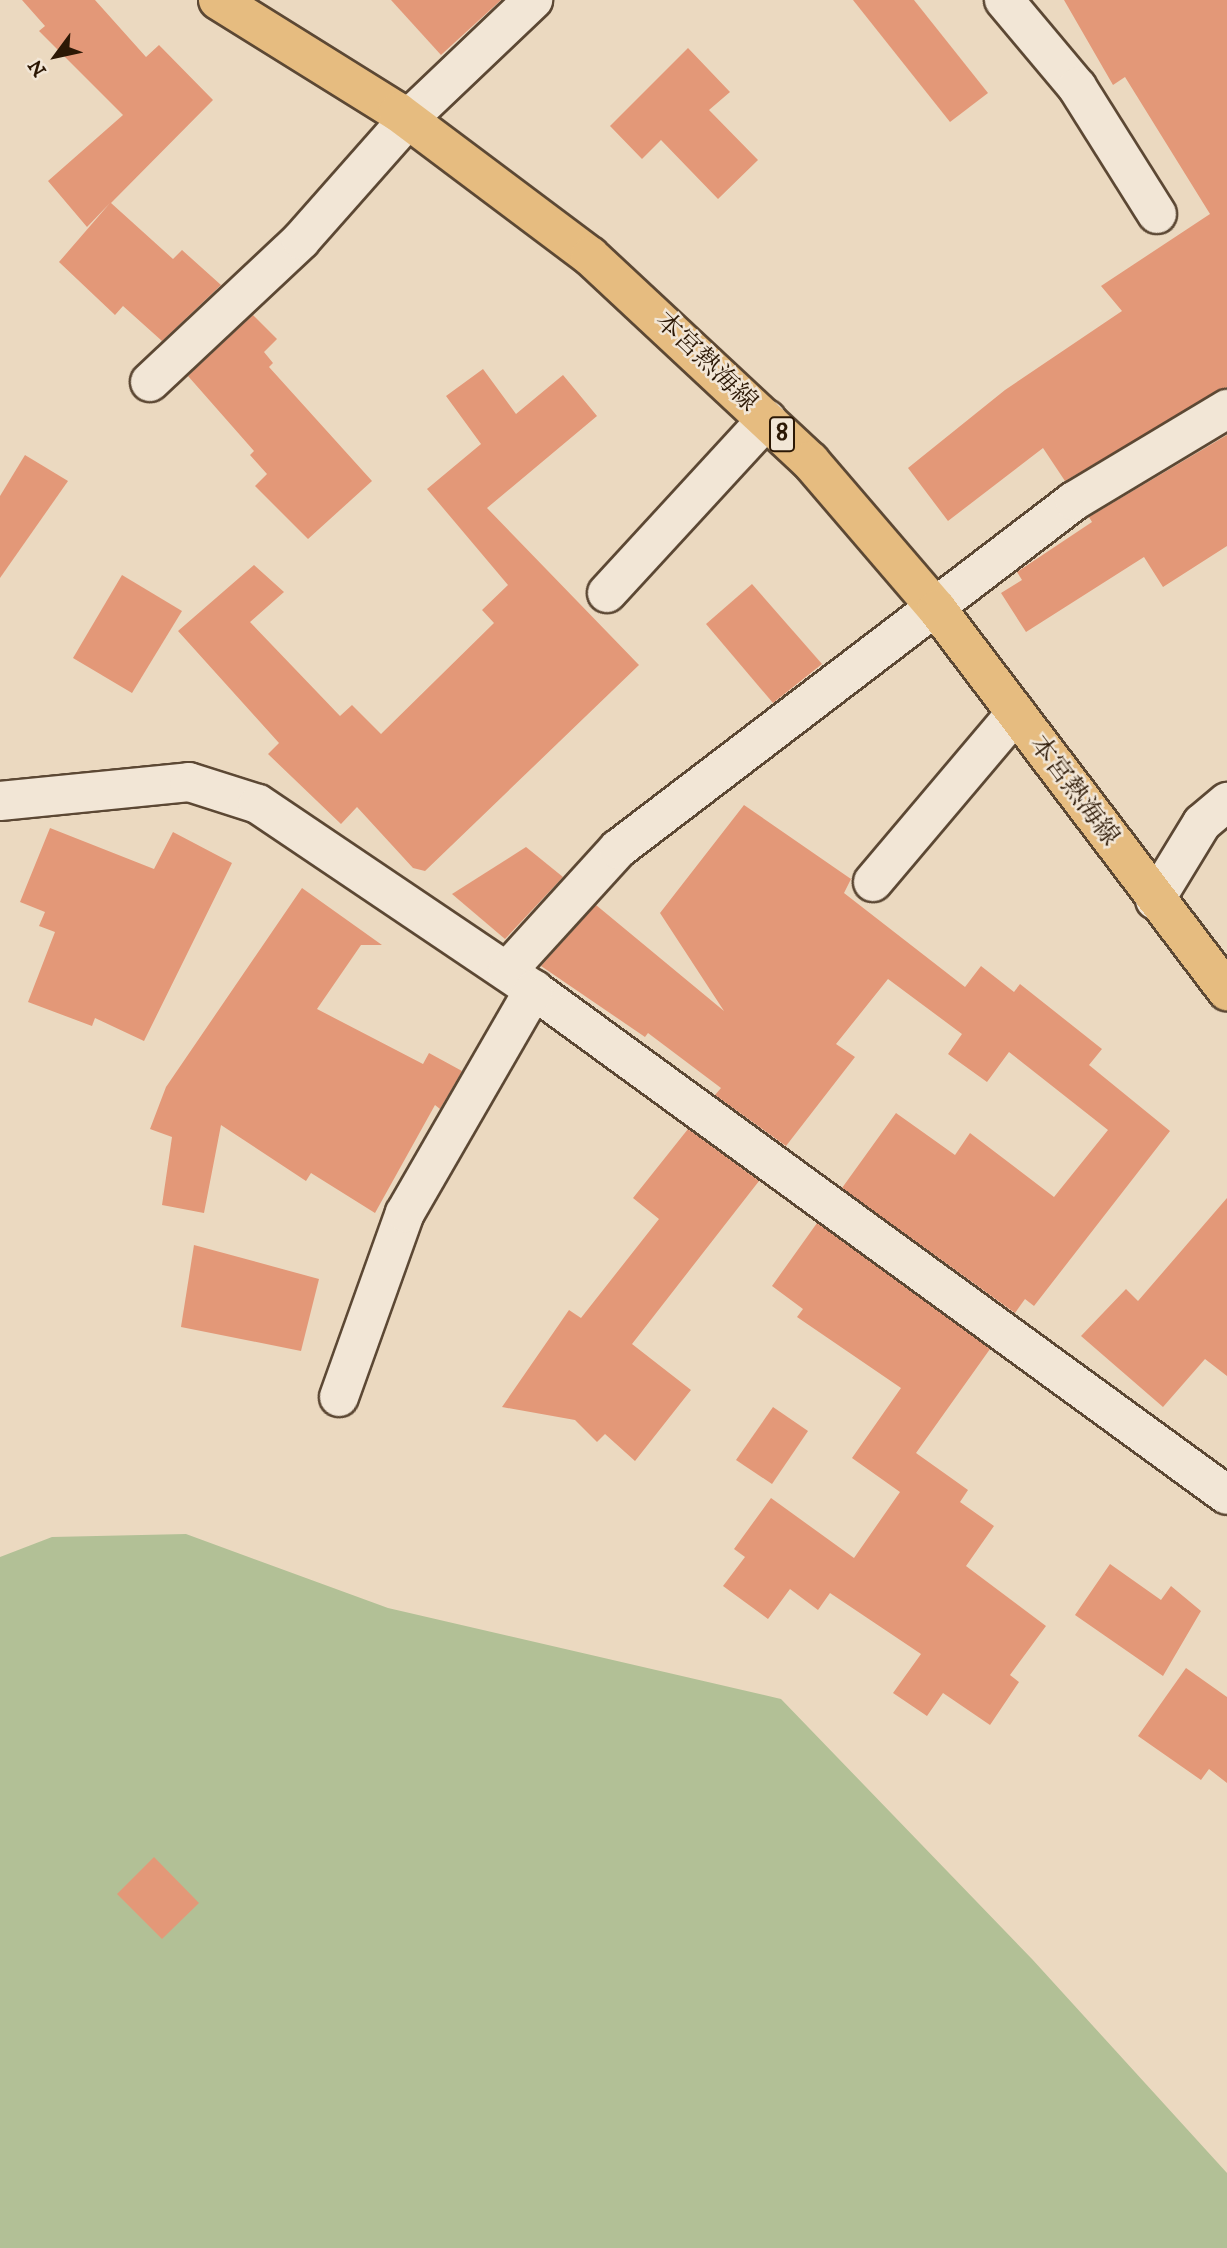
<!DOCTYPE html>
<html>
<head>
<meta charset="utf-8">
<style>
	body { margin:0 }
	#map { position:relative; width:1227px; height:2248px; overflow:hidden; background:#ebd9c0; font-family:"IM FELL DW Pica","Noto Serif JP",serif }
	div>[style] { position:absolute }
	.green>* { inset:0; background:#b2c096 }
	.building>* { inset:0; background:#e39878 }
	.roads { filter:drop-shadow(2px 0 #5c4834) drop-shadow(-2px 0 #5c4834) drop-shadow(0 2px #5c4834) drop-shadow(0 -2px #5c4834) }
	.street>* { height:38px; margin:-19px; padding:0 19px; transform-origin:19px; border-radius:19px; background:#f2e6d6 }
	.primary>* { height:38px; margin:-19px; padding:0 19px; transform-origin:19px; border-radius:19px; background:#e6bc80 }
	span { translate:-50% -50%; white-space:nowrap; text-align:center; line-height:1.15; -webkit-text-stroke:5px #f2e6d6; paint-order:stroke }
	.shield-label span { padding:2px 5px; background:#f2e6d6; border:2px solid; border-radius:5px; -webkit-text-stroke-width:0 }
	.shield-label { font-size:24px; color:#2c1805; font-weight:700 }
	.street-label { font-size:26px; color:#2c1805 }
	.north { position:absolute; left:21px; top:21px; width:70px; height:70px; -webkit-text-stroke:5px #f2e6d6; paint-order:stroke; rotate:237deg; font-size:19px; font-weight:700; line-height:28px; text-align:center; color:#2c1805 }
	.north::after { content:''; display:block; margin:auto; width:24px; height:32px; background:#2c1805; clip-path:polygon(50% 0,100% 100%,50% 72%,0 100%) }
</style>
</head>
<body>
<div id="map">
	<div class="green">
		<div style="clip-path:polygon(186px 1534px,388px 1608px,781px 1699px,1032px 1959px,1227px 2173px,1227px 2248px,0 2248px,0 1557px,52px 1537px)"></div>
	</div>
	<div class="building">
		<div style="clip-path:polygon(22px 0,95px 0,146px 57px,159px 45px,213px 100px,111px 203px,173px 259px,182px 250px,221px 285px,162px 341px,123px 306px,115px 315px,59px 262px,110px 203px,87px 227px,48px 181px,123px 115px,39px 31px,45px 26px)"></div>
		<div style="clip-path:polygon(391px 0,501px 0,441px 55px)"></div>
		<div style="clip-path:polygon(853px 0,914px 0,988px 93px,950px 122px)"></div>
		<div style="clip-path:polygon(1064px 0,1227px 0,1227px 387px,1065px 481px,1043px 448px,948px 521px,908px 468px,1005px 390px,1122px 311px,1101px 286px,1210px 214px,1125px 77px,1113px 85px)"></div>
		<div style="clip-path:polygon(688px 48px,730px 92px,709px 110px,758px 160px,718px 199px,661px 140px,642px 159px,610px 126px)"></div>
		<div style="clip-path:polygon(253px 315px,277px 339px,264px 352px,273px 363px,269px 367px,372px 481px,308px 539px,255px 486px,267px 474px,250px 455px,254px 451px,188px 376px)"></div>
		<div style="clip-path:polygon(483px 369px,516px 414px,563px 375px,597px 416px,487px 508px,639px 665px,425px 871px,413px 868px,357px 807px,341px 824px,268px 754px,279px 743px,178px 631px,254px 565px,284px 592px,250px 622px,340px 716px,352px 705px,381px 734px,494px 623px,482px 610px,508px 585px,427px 489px,481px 444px,446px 396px)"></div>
		<div style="clip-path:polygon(1227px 435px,1227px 546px,1163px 587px,1144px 557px,1026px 632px,1001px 593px,1022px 580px,1017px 572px,1092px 522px,1089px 517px)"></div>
		<div style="clip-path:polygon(25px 455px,68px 481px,0 578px,0 496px)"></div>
		<div style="clip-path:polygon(122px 575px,182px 611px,132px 693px,73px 658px)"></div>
		<div style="clip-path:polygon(752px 584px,822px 664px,773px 703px,706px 624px)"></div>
		<div style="clip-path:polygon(744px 805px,851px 879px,844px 893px,965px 987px,981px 966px,1014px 992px,1020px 984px,1102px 1049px,1089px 1065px,1170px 1131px,1034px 1306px,1025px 1299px,1015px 1313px,842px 1188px,896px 1113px,955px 1155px,970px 1133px,1054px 1197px,1108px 1130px,1009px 1052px,987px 1082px,948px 1054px,962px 1034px,888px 979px,836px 1044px,855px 1057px,786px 1146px,715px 1095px,721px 1088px,648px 1033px,645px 1037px,541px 966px,596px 905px,724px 1011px,660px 913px)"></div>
		<div style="clip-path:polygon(50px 828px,154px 869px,173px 832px,232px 863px,144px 1041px,95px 1018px,92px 1026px,28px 1002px,55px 932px,39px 926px,45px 912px,20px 902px)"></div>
		<div style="clip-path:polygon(526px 847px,563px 877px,505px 939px,452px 894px)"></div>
		<div style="clip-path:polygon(302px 888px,382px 945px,361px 945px,317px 1009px,423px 1064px,429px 1053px,462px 1071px,440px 1109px,435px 1105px,375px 1213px,311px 1173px,306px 1181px,221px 1125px,204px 1213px,162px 1205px,172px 1137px,150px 1129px,166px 1087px)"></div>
		<div style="clip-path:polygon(688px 1129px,759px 1181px,632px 1344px,691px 1390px,635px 1461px,605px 1434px,597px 1442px,575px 1420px,502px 1407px,569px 1310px,581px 1318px,659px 1219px,633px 1198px)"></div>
		<div style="clip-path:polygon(1227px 1198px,1227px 1376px,1205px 1359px,1163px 1407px,1081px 1336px,1126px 1289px,1138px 1301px)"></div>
		<div style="clip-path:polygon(817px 1223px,990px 1349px,916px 1453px,968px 1490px,960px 1502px,994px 1526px,966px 1566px,1046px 1626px,1010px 1675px,1019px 1682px,990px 1725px,943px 1693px,927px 1716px,893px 1693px,921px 1654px,830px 1593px,818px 1610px,790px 1589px,768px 1619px,723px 1586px,745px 1557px,734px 1549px,771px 1498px,854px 1558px,900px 1492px,852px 1458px,901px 1388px,797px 1317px,803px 1309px,772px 1286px)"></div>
		<div style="clip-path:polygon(194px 1245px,319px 1279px,301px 1351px,181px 1327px)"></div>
		<div style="clip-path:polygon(773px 1407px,808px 1431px,772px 1484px,736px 1460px)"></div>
		<div style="clip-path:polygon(1110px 1564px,1161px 1600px,1171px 1586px,1201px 1611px,1163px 1676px,1075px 1615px)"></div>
		<div style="clip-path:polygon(1186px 1668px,1227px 1697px,1227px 1783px,1209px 1769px,1201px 1780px,1138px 1736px)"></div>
		<div style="clip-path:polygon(154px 1857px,199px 1903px,162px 1939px,117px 1894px)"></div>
	</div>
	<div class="roads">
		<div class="street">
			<div style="left:1004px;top:0;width:114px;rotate:50deg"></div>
			<div style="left:1077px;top:87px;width:150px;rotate:57.8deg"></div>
			<div style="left:150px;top:382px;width:207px;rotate:-43.2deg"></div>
			<div style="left:301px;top:240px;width:162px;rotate:-48.5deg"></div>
			<div style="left:408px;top:119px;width:173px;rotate:-43.6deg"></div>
			<div style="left:607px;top:593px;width:236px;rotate:-47.4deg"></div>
			<div style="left:0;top:801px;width:190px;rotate:-5.7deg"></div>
			<div style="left:189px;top:782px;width:72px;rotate:17.7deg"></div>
			<div style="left:258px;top:804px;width:333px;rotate:34deg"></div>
			<div style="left:534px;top:990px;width:857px;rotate:36.08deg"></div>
			<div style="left:873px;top:882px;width:221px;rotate:-49.8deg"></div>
			<div style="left:1155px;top:900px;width:90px;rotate:-58.6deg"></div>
			<div style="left:1202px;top:823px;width:33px;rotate:-40deg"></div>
			<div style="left:507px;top:971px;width:165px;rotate:-47.7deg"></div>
			<div style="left:618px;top:849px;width:574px;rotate:-37.35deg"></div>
			<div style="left:1074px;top:501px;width:179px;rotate:-31deg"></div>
			<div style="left:339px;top:1397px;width:195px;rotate:-70.3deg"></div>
			<div style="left:405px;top:1213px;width:258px;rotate:-60deg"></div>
		</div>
		<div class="primary">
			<div style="left:218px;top:0;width:212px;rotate:31.9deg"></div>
			<div style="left:398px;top:112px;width:240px;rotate:36.9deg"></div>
			<div style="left:590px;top:256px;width:301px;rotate:43deg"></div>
			<div style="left:810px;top:461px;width:195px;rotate:49.4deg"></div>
			<div style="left:937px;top:609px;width:480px;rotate:52.8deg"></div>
		</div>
	</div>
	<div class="shield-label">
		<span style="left:782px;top:434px">8</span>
	</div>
	<div class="street-label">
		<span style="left:706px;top:362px;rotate:44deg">本宮熱海線</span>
		<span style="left:1074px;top:791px;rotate:53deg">本宮熱海線</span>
	</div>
	<div class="north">N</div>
</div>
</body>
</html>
